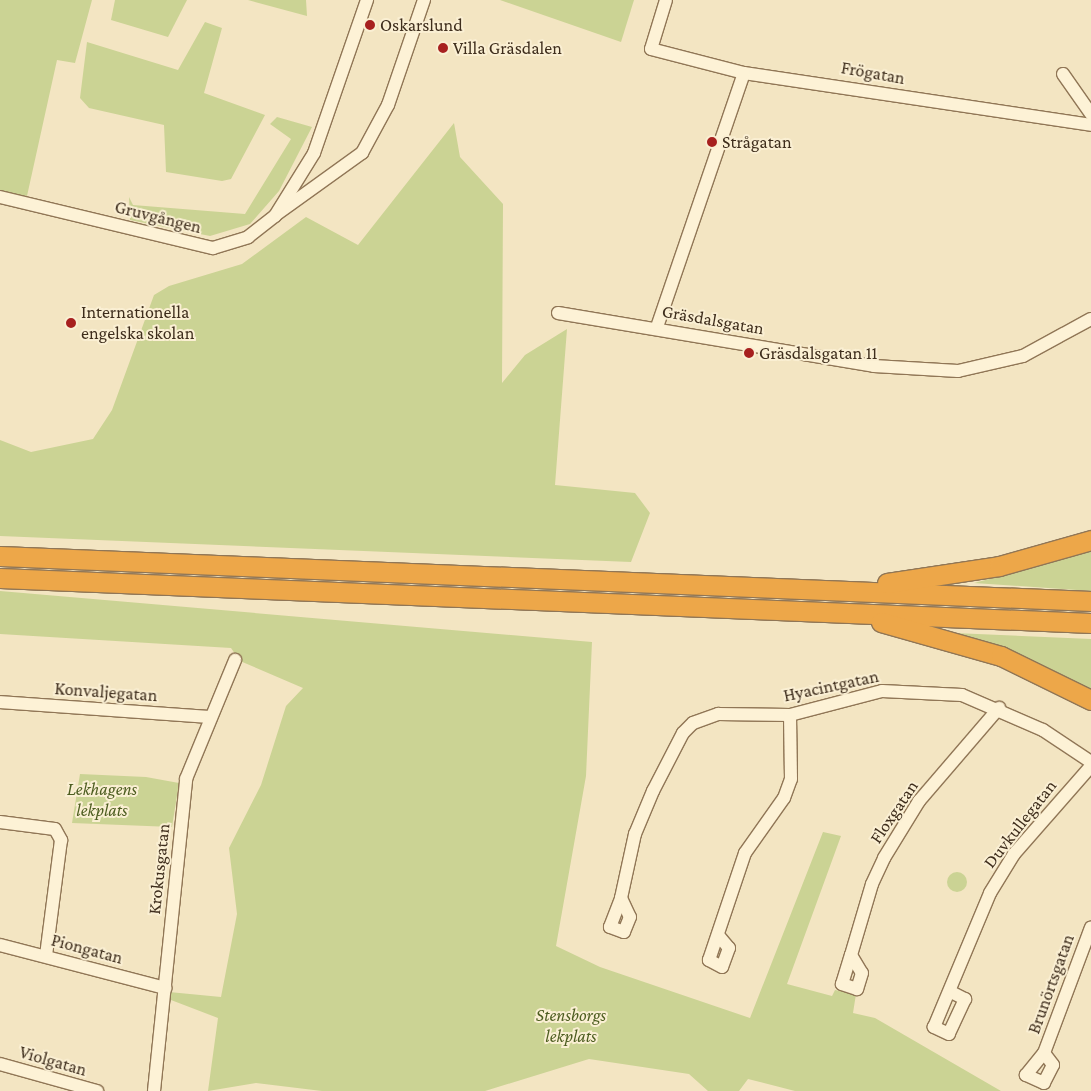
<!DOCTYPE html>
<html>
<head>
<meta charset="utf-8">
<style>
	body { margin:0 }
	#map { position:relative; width:1091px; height:1091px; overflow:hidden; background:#f3e5c2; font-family:"Crimson Pro",serif }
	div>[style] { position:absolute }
	.green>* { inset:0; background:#cbd394 }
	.round { border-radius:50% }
	.roads { filter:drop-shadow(1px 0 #907656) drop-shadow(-1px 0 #907656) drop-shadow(0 1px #907656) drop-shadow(0 -1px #907656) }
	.minor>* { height:12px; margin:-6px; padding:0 6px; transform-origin:6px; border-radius:6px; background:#fdf2d6 }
	.highway>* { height:19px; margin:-9.5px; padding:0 9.5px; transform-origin:9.5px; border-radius:9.5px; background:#eda749 }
	.dots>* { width:14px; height:14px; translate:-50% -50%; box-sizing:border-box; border:2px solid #faefd3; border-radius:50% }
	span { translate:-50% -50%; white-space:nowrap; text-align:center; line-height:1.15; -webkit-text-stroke:4px #faefd3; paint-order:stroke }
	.poi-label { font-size:18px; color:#3e2d1c }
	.left { translate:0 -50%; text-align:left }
	.street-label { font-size:18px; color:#3e2d1c }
	.park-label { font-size:18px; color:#4d5d20; font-style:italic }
</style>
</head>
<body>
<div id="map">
	<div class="green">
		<div style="clip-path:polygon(0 0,92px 0,75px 63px,57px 60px,27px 196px,0 192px)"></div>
		<div style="clip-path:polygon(115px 0,187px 0,168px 37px,111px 20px)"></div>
		<div style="clip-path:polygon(248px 0,306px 0,307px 16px)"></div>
		<div style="clip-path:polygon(500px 0,634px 0,621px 42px)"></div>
		<div style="clip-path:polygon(205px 22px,222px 28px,204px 93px,265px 115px,231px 179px,222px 181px,166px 172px,164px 125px,89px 108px,80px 98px,87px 42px,178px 70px)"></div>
		<div style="clip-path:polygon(277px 117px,312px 127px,279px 191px,250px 224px,210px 236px,130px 220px,129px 197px,133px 205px,245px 214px,291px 139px,270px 124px)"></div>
		<div style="clip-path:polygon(454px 123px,460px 157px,503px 204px,502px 383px,525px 355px,567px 329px,555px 485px,635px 493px,650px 513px,631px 562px,0 536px,0 440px,31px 452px,93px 439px,112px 410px,154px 295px,169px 286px,242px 264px,306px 217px,358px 245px)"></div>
		<div style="clip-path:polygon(1091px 549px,1091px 591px,974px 583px,1016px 572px)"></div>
		<div style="clip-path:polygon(0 591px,592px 642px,586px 776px,556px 946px,600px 967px,750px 1018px,823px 832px,841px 836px,787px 984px,832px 996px,835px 990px,856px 994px,853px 1013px,875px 1018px,1001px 1091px,795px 1091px,748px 1079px,739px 1091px,708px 1091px,689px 1074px,589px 1059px,485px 1091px,322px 1091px,256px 1083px,208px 1091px,218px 1018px,171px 1000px,169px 992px,221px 997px,237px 914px,229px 848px,261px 785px,286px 706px,303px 688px,240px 661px,231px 648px,0 634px)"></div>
		<div style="clip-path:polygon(954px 633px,1091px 639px,1091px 692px,1008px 650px)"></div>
		<div style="clip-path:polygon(80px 774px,146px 777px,179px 783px,172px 827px,72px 823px)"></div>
		<div class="round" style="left:947px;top:872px;width:20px;height:20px"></div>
	</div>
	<div class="roads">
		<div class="minor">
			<div style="left:666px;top:0;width:51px;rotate:107deg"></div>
			<div style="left:651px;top:49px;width:96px;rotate:14.5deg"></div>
			<div style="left:744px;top:73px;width:351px;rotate:8.5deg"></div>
			<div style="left:1063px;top:74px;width:49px;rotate:55deg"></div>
			<div style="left:0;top:197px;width:219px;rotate:13.5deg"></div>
			<div style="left:213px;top:248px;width:37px;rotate:-17deg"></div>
			<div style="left:248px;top:237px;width:34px;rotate:-38deg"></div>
			<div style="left:275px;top:216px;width:74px;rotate:-58.2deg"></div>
			<div style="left:314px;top:153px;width:162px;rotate:-70.9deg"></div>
			<div style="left:277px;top:214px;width:105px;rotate:-35.7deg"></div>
			<div style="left:362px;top:153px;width:55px;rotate:-61.6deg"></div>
			<div style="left:388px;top:105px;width:111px;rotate:-71.1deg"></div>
			<div style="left:558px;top:313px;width:320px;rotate:9.5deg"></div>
			<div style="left:874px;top:366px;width:84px;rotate:3.4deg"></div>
			<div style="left:958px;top:371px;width:67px;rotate:-13deg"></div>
			<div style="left:1023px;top:356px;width:77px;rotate:-28.6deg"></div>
			<div style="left:657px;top:327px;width:268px;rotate:-71.1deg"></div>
			<div style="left:0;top:702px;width:211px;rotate:4.1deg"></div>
			<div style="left:0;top:822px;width:55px;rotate:7.3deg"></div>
			<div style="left:55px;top:829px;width:13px;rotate:61deg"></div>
			<div style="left:61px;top:840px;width:117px;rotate:97.4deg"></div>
			<div style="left:621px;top:898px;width:21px;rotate:65deg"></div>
			<div style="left:630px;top:917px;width:16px;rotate:112deg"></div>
			<div style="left:624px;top:932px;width:15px;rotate:-160deg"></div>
			<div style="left:610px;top:927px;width:31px;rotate:-69deg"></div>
			<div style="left:621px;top:898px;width:66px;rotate:-77.7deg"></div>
			<div style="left:635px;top:834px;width:47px;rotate:-67.3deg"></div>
			<div style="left:653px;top:791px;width:65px;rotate:-62.7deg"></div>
			<div style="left:683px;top:733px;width:14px;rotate:-45deg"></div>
			<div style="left:693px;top:723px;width:27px;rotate:-20deg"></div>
			<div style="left:718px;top:714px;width:72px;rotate:0.8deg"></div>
			<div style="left:790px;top:715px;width:95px;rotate:-14.6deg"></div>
			<div style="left:882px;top:691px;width:80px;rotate:2.9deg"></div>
			<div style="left:962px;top:695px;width:88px;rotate:23.4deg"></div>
			<div style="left:1043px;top:730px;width:58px;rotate:33.7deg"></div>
			<div style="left:718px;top:935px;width:17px;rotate:50deg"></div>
			<div style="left:729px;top:948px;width:20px;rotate:110deg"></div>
			<div style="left:722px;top:967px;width:15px;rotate:-152deg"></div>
			<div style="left:709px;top:960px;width:113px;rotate:-71.4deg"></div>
			<div style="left:745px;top:853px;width:67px;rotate:-54.7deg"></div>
			<div style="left:784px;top:798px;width:20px;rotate:-70deg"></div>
			<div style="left:791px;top:779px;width:64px;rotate:-90.9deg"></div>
			<div style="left:0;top:945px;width:171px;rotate:14.6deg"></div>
			<div style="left:851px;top:955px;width:21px;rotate:59deg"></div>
			<div style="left:862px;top:973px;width:17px;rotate:107deg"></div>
			<div style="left:857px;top:989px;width:16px;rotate:-162deg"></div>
			<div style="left:842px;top:984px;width:30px;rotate:-73deg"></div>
			<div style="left:851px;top:955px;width:74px;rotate:-73.5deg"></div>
			<div style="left:872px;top:884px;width:29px;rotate:-65deg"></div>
			<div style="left:884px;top:858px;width:67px;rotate:-58.4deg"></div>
			<div style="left:919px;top:801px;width:123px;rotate:-49.3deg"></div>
			<div style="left:951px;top:992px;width:16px;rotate:27deg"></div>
			<div style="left:965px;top:999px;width:38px;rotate:115deg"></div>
			<div style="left:949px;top:1034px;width:17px;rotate:-155deg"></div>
			<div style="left:934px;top:1027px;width:145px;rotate:-67.3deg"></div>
			<div style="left:990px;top:893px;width:46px;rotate:-58.4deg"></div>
			<div style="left:1014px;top:854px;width:117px;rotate:-48.8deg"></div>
			<div style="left:1044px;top:1053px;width:15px;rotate:53deg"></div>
			<div style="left:1053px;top:1065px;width:20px;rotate:117deg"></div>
			<div style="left:1044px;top:1083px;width:20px;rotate:-156deg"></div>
			<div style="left:1026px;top:1075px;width:28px;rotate:-51deg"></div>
			<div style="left:1044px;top:1053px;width:134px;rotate:-69.5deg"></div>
			<div style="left:0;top:1064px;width:101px;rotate:15.6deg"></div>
			<div style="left:154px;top:1091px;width:314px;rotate:-84.1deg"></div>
			<div style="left:186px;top:779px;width:129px;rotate:-67.6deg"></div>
		</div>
		<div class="highway">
			<div style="left:0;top:556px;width:1092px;rotate:2.36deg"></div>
			<div style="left:0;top:578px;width:1092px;rotate:2.36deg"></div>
			<div style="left:887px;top:583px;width:113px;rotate:-8.6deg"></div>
			<div style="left:999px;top:566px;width:96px;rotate:-15.8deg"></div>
			<div style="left:881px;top:622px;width:125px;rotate:15.8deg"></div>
			<div style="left:1001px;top:656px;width:100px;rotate:26.1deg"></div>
		</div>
	</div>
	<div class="dots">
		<div style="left:370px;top:25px;background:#a7201f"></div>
		<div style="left:443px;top:48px;background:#a7201f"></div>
		<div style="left:712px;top:142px;background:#a7201f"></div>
		<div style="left:71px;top:323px;background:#a7201f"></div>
		<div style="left:749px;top:353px;background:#a7201f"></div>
	</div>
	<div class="poi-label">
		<span class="left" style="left:380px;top:25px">Oskarslund</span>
		<span class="left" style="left:453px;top:48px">Villa Gräsdalen</span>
		<span class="left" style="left:722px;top:142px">Strågatan</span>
		<span class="left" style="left:81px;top:323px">Internationella<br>engelska skolan</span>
		<span class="left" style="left:759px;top:353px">Gräsdalsgatan 11</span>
	</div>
	<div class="street-label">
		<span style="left:873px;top:73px;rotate:10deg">Frögatan</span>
		<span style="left:158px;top:217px;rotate:14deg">Gruvgången</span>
		<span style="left:713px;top:320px;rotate:10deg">Gräsdalsgatan</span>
		<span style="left:831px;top:686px;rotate:-12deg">Hyacintgatan</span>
		<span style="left:106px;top:692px;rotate:4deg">Konvaljegatan</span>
		<span style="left:894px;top:812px;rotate:-56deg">Floxgatan</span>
		<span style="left:1020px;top:824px;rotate:-52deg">Duvkullegatan</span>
		<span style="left:159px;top:869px;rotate:-84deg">Krokusgatan</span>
		<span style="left:87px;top:949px;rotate:15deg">Piongatan</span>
		<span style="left:1051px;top:984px;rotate:-70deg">Brunörtsgatan</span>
		<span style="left:53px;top:1061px;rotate:16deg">Violgatan</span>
	</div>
	<div class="park-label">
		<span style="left:102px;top:800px">Lekhagens<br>lekplats</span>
		<span style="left:571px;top:1026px">Stensborgs<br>lekplats</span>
	</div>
</div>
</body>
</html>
